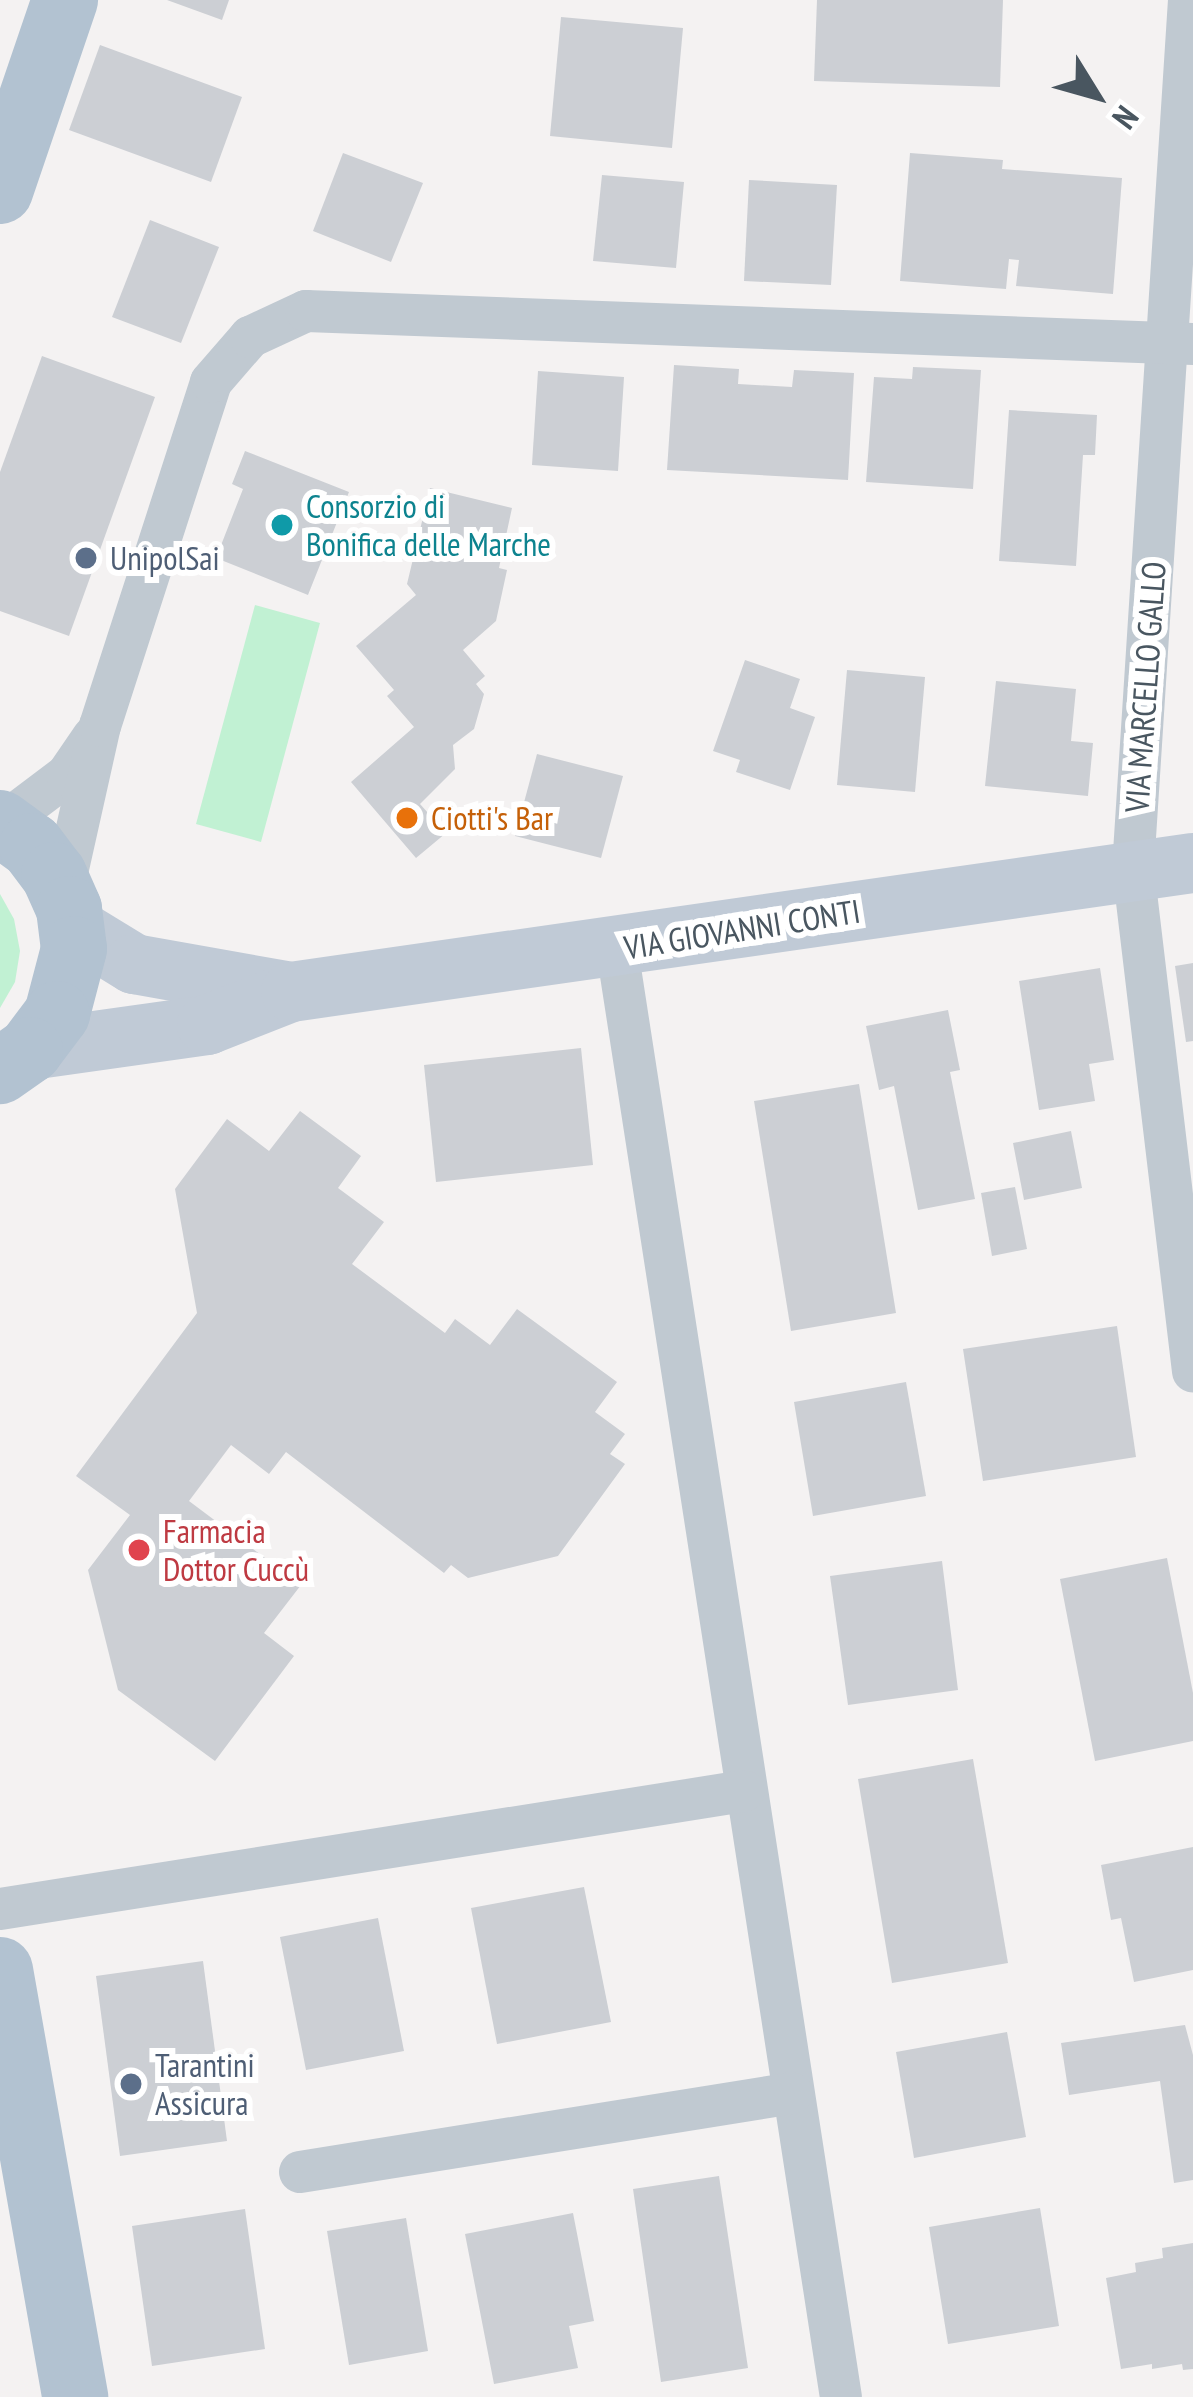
<!DOCTYPE html>
<html>
<head>
<meta charset="utf-8">
<style>
	body { margin:0 }
	#map { position:relative; width:1193px; height:2397px; overflow:hidden; background:#f4f2f2; font-family:"PT Sans Narrow",sans-serif }
	div>[style] { position:absolute }
	.green>* { inset:0; background:#c1f1d3 }
	.building>* { inset:0; background:#cccfd4 }
	.minor>* { height:42px; margin:-21px; padding:0 21px; transform-origin:21px; border-radius:21px; background:#c0c9d1 }
	.secondary>* { height:60px; margin:-30px; padding:0 30px; transform-origin:30px; border-radius:30px; background:#c0cad6 }
	.primary>* { height:66px; margin:-33px; padding:0 33px; transform-origin:33px; border-radius:33px; background:#b2c2d1 }
	.dots>* { width:33px; height:33px; translate:-50% -50%; box-sizing:border-box; border:6px solid #fff; border-radius:50% }
	span { translate:-50% -50%; white-space:nowrap; text-align:center; line-height:1.15; -webkit-text-stroke:12px #fff; paint-order:stroke }
	.culture-label { font-size:33px; color:#0d838f }
	.left { translate:0 -50%; text-align:left }
	.service-label { font-size:33px; color:#4e5e75 }
	.street-label { font-size:33px; color:#495660 }
	.food-label { font-size:33px; color:#c56008 }
	.health-label { font-size:33px; color:#be3a42 }
	.north { position:absolute; left:1037px; top:36px; width:120px; height:120px; -webkit-text-stroke:9px #fff; paint-order:stroke; rotate:127deg; font-size:33px; font-weight:700; line-height:48px; text-align:center; color:#495660 }
	.north::after { content:''; display:block; margin:auto; width:42px; height:54px; background:#495660; clip-path:polygon(50% 0,100% 100%,50% 72%,0 100%) }
</style>
</head>
<body>
<div id="map">
	<div class="green">
		<div style="clip-path:polygon(255px 605px,320px 623px,261px 842px,196px 824px)"></div>
		<div style="clip-path:polygon(0 894px,14px 919px,20px 951px,15px 982px,0 1008px)"></div>
	</div>
	<div class="building">
		<div style="clip-path:polygon(167px 0,229px 0,222px 20px)"></div>
		<div style="clip-path:polygon(817px 0,1003px 0,1000px 87px,814px 81px)"></div>
		<div style="clip-path:polygon(561px 17px,683px 28px,672px 148px,550px 136px)"></div>
		<div style="clip-path:polygon(100px 45px,242px 97px,211px 182px,69px 130px)"></div>
		<div style="clip-path:polygon(343px 153px,423px 183px,391px 262px,313px 231px)"></div>
		<div style="clip-path:polygon(910px 153px,1003px 160px,1002px 169px,1122px 178px,1113px 294px,1016px 286px,1019px 260px,1009px 259px,1006px 289px,900px 281px)"></div>
		<div style="clip-path:polygon(602px 175px,684px 182px,676px 268px,593px 261px)"></div>
		<div style="clip-path:polygon(749px 180px,837px 185px,831px 285px,744px 281px)"></div>
		<div style="clip-path:polygon(150px 220px,219px 247px,181px 343px,112px 317px)"></div>
		<div style="clip-path:polygon(42px 356px,155px 397px,69px 636px,0 611px,0 472px)"></div>
		<div style="clip-path:polygon(674px 365px,739px 369px,738px 384px,792px 387px,794px 370px,854px 373px,848px 480px,667px 470px)"></div>
		<div style="clip-path:polygon(913px 367px,981px 370px,973px 489px,866px 482px,874px 377px,912px 379px)"></div>
		<div style="clip-path:polygon(538px 371px,624px 377px,618px 471px,532px 465px)"></div>
		<div style="clip-path:polygon(1009px 410px,1097px 415px,1095px 455px,1083px 455px,1076px 566px,999px 561px)"></div>
		<div style="clip-path:polygon(245px 451px,349px 492px,308px 595px,216px 558px,243px 489px,232px 484px)"></div>
		<div style="clip-path:polygon(430px 488px,512px 508px,499px 568px,507px 570px,496px 621px,463px 650px,485px 676px,476px 684px,484px 694px,474px 729px,453px 745px,455px 769px,420px 804px,446px 833px,416px 858px,351px 782px,414px 727px,387px 696px,394px 690px,356px 646px,416px 595px,407px 584px)"></div>
		<div style="clip-path:polygon(745px 660px,800px 679px,790px 708px,815px 717px,790px 790px,736px 772px,740px 760px,713px 751px)"></div>
		<div style="clip-path:polygon(847px 670px,925px 677px,915px 792px,837px 785px)"></div>
		<div style="clip-path:polygon(996px 681px,1076px 689px,1071px 741px,1093px 743px,1088px 796px,985px 786px)"></div>
		<div style="clip-path:polygon(537px 754px,623px 776px,601px 858px,515px 836px)"></div>
		<div style="clip-path:polygon(1193px 963px,1193px 1041px,1186px 1042px,1175px 966px)"></div>
		<div style="clip-path:polygon(1100px 968px,1114px 1060px,1089px 1064px,1095px 1101px,1039px 1110px,1019px 981px)"></div>
		<div style="clip-path:polygon(948px 1010px,960px 1070px,950px 1072px,975px 1199px,918px 1210px,894px 1086px,879px 1090px,866px 1026px)"></div>
		<div style="clip-path:polygon(581px 1048px,593px 1165px,436px 1182px,424px 1065px)"></div>
		<div style="clip-path:polygon(859px 1084px,896px 1313px,791px 1331px,754px 1101px)"></div>
		<div style="clip-path:polygon(300px 1111px,361px 1156px,338px 1188px,384px 1222px,352px 1264px,445px 1333px,455px 1319px,490px 1345px,517px 1309px,617px 1382px,595px 1412px,625px 1434px,610px 1454px,625px 1464px,558px 1556px,468px 1578px,451px 1565px,444px 1573px,286px 1452px,269px 1474px,231px 1445px,189px 1501px,301px 1585px,264px 1633px,294px 1656px,215px 1761px,118px 1690px,88px 1570px,130px 1515px,76px 1476px,197px 1313px,175px 1189px,227px 1119px,269px 1151px)"></div>
		<div style="clip-path:polygon(1071px 1131px,1082px 1188px,1024px 1200px,1013px 1143px)"></div>
		<div style="clip-path:polygon(1015px 1187px,1027px 1249px,992px 1256px,981px 1193px)"></div>
		<div style="clip-path:polygon(1117px 1326px,1136px 1457px,983px 1481px,963px 1349px)"></div>
		<div style="clip-path:polygon(906px 1382px,926px 1496px,813px 1516px,794px 1402px)"></div>
		<div style="clip-path:polygon(1167px 1558px,1193px 1693px,1193px 1741px,1095px 1761px,1060px 1579px)"></div>
		<div style="clip-path:polygon(942px 1561px,958px 1690px,848px 1705px,830px 1576px)"></div>
		<div style="clip-path:polygon(973px 1759px,1008px 1963px,892px 1983px,858px 1779px)"></div>
		<div style="clip-path:polygon(1193px 1847px,1193px 1970px,1134px 1982px,1121px 1918px,1111px 1920px,1101px 1865px)"></div>
		<div style="clip-path:polygon(584px 1887px,611px 2022px,497px 2044px,471px 1908px)"></div>
		<div style="clip-path:polygon(378px 1918px,404px 2051px,306px 2070px,280px 1937px)"></div>
		<div style="clip-path:polygon(203px 1961px,227px 2141px,120px 2156px,96px 1976px)"></div>
		<div style="clip-path:polygon(1185px 2025px,1193px 2055px,1193px 2180px,1174px 2183px,1160px 2081px,1069px 2095px,1061px 2043px)"></div>
		<div style="clip-path:polygon(1007px 2032px,1026px 2137px,914px 2158px,896px 2052px)"></div>
		<div style="clip-path:polygon(719px 2176px,748px 2368px,661px 2382px,633px 2189px)"></div>
		<div style="clip-path:polygon(1040px 2208px,1059px 2326px,948px 2344px,929px 2227px)"></div>
		<div style="clip-path:polygon(245px 2209px,265px 2349px,152px 2366px,132px 2226px)"></div>
		<div style="clip-path:polygon(573px 2213px,594px 2321px,569px 2326px,578px 2368px,494px 2384px,465px 2234px)"></div>
		<div style="clip-path:polygon(406px 2218px,428px 2351px,349px 2365px,327px 2231px)"></div>
		<div style="clip-path:polygon(1193px 2243px,1193px 2369px,1183px 2370px,1182px 2364px,1152px 2369px,1152px 2364px,1121px 2369px,1106px 2278px,1136px 2272px,1135px 2263px,1163px 2258px,1162px 2248px)"></div>
	</div>
	<div class="minor">
		<div style="left:1189px;top:0;width:870px;rotate:93.69deg"></div>
		<div style="left:1133px;top:868px;width:507px;rotate:83.2deg"></div>
		<div style="left:2px;top:824px;width:81px;rotate:-37deg"></div>
		<div style="left:67px;top:775px;width:46px;rotate:-55.6deg"></div>
		<div style="left:63px;top:891px;width:169px;rotate:-77.4deg"></div>
		<div style="left:100px;top:726px;width:361px;rotate:-72.1deg"></div>
		<div style="left:211px;top:382px;width:60px;rotate:-49.1deg"></div>
		<div style="left:250px;top:337px;width:62px;rotate:-24.9deg"></div>
		<div style="left:306px;top:311px;width:888px;rotate:2.13deg"></div>
		<div style="left:617px;top:949px;width:1465px;rotate:81.21deg"></div>
		<div style="left:0;top:1909px;width:753px;rotate:-9.01deg"></div>
		<div style="left:300px;top:2172px;width:498px;rotate:-9.1deg"></div>
	</div>
	<div class="secondary">
		<div style="left:72px;top:926px;width:73px;rotate:31.5deg"></div>
		<div style="left:134px;top:964px;width:153px;rotate:10.1deg"></div>
		<div style="left:30px;top:1050px;width:179px;rotate:-8deg"></div>
		<div style="left:207px;top:1025px;width:90px;rotate:-21.4deg"></div>
		<div style="left:291px;top:992px;width:911px;rotate:-8.14deg"></div>
	</div>
	<div class="primary">
		<div style="left:0;top:191px;width:202px;rotate:-71.2deg"></div>
		<div style="left:0;top:823px;width:39px;rotate:36deg"></div>
		<div style="left:32px;top:846px;width:36px;rotate:53deg"></div>
		<div style="left:54px;top:875px;width:37px;rotate:66deg"></div>
		<div style="left:69px;top:909px;width:40px;rotate:82.9deg"></div>
		<div style="left:74px;top:949px;width:67px;rotate:104.7deg"></div>
		<div style="left:57px;top:1014px;width:45px;rotate:126.9deg"></div>
		<div style="left:30px;top:1050px;width:37px;rotate:145deg"></div>
		<div style="left:0;top:1970px;width:434px;rotate:80deg"></div>
	</div>
	<div class="dots">
		<div style="left:282px;top:525px;background:#0f9aa8"></div>
		<div style="left:86px;top:558px;background:#5c6f8a"></div>
		<div style="left:407px;top:818px;background:#e8710a"></div>
		<div style="left:139px;top:1550px;background:#e0444e"></div>
		<div style="left:131px;top:2084px;background:#5c6f8a"></div>
	</div>
	<div class="culture-label">
		<span class="left" style="left:306px;top:525px">Consorzio di<br>Bonifica delle Marche</span>
	</div>
	<div class="service-label">
		<span class="left" style="left:110px;top:558px">UnipolSai</span>
		<span class="left" style="left:155px;top:2084px">Tarantini<br>Assicura</span>
	</div>
	<div class="street-label">
		<span style="left:1145px;top:687px;rotate:-86deg">VIA MARCELLO GALLO</span>
		<span style="left:742px;top:929px;rotate:-9deg">VIA GIOVANNI CONTI</span>
	</div>
	<div class="food-label">
		<span class="left" style="left:431px;top:818px">Ciotti's Bar</span>
	</div>
	<div class="health-label">
		<span class="left" style="left:163px;top:1550px">Farmacia<br>Dottor Cuccù</span>
	</div>
	<div class="north">N</div>
</div>
</body>
</html>
